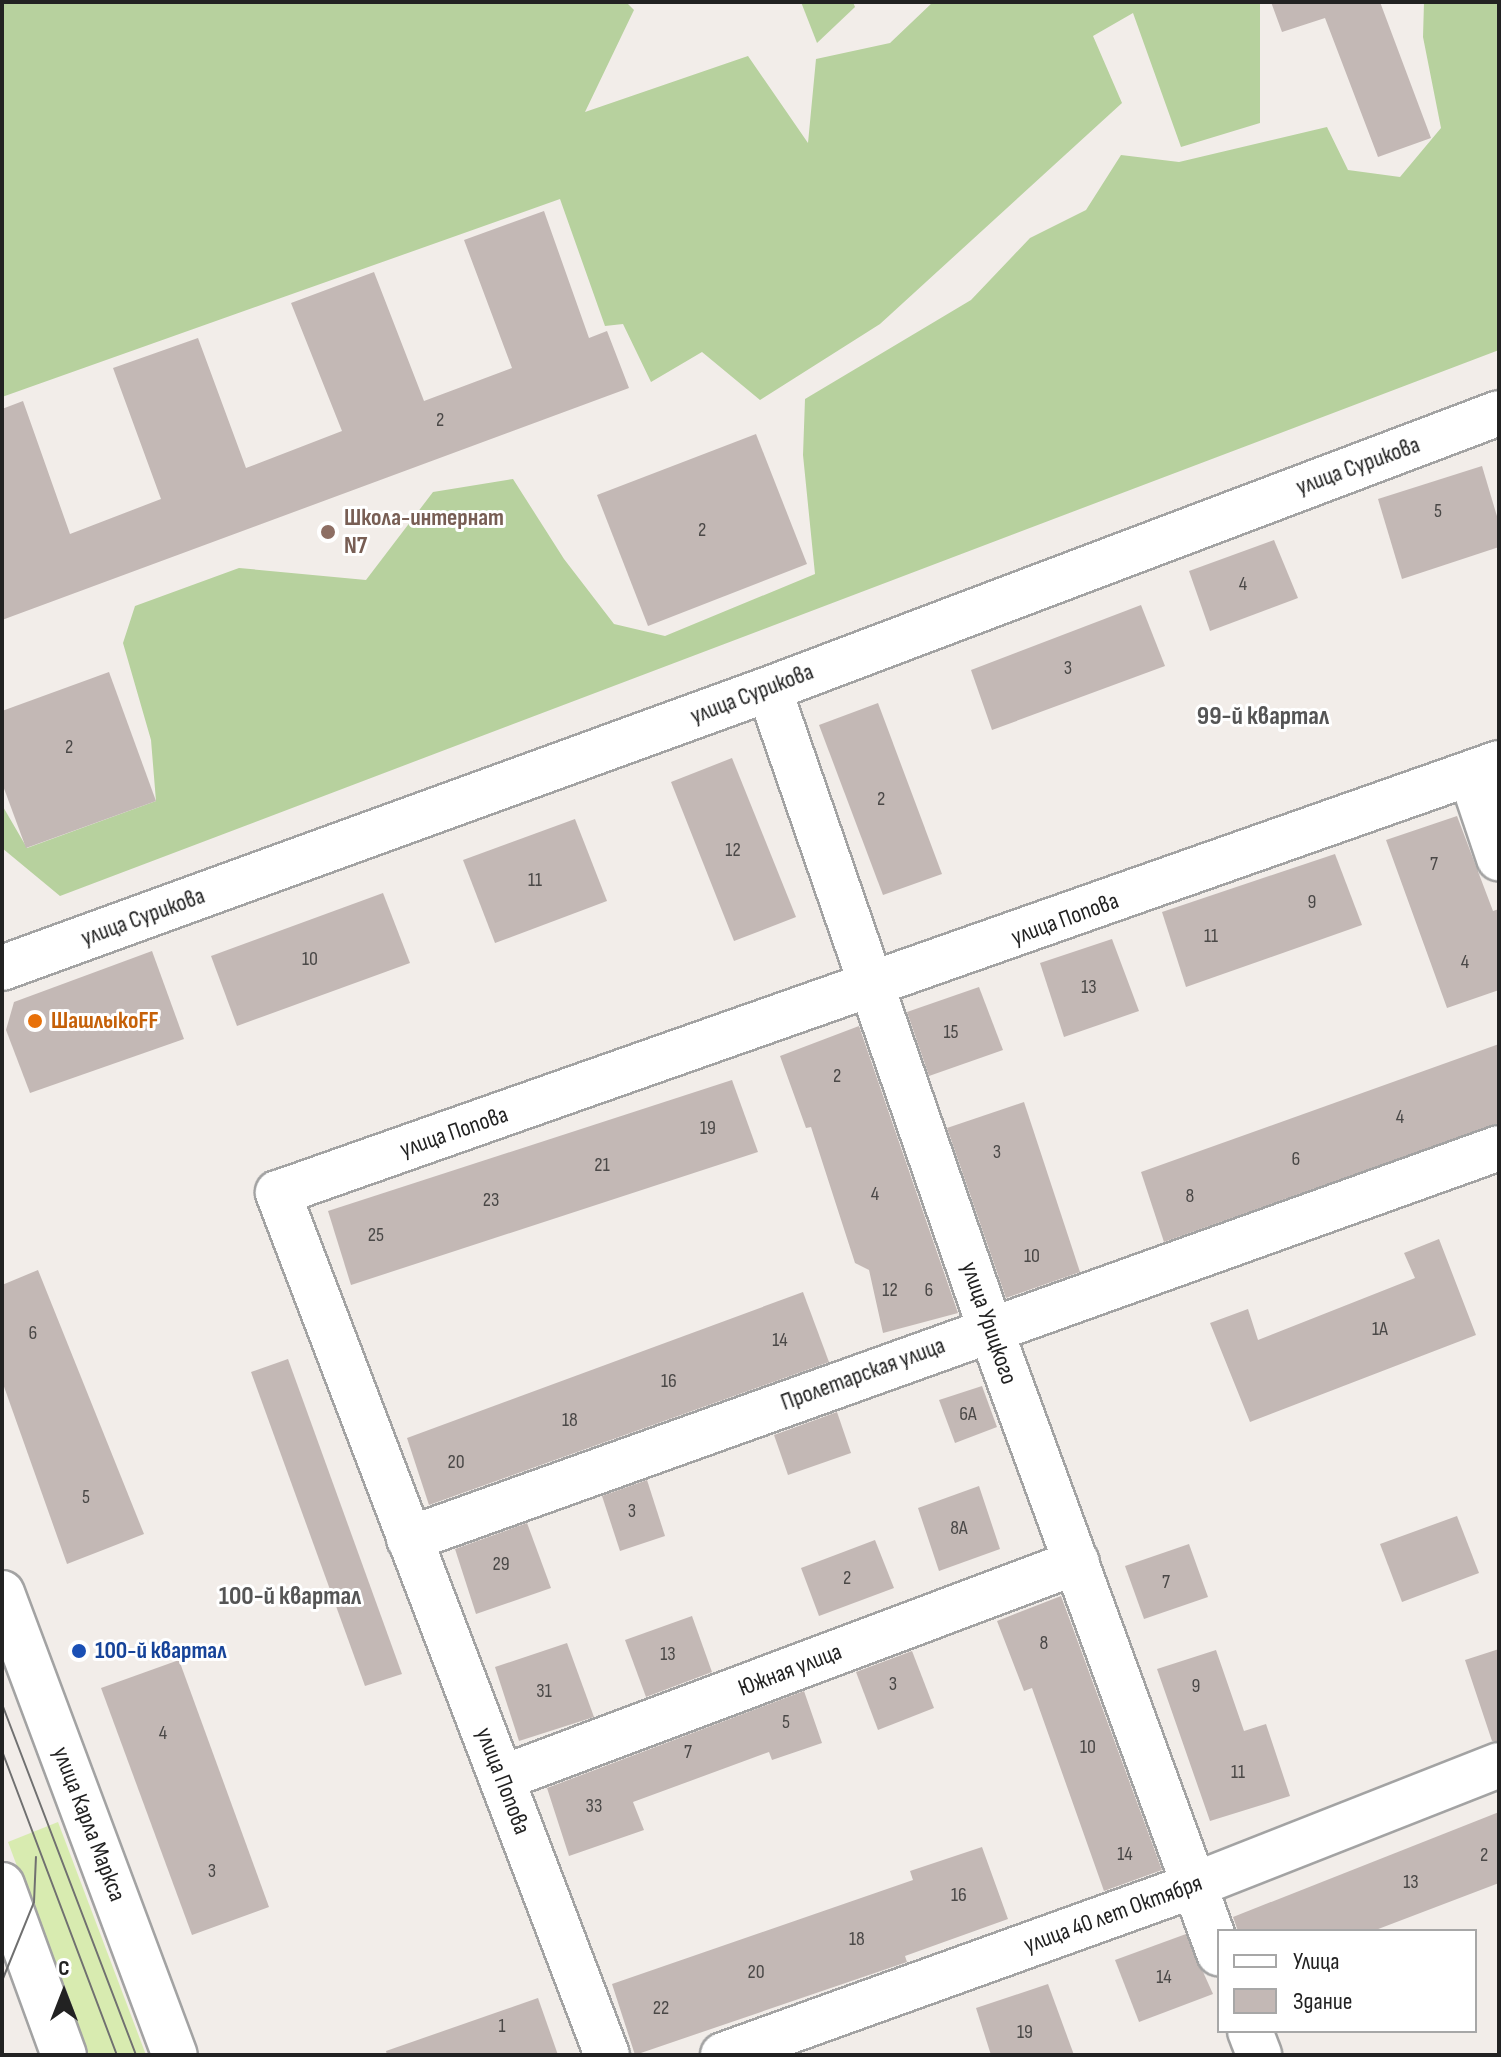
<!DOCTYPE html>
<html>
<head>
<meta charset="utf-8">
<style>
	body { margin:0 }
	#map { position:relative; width:1501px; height:2057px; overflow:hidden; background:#f2ede9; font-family:"Sofia Sans Condensed",sans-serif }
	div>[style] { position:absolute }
	.grass>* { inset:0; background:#d8ebb0 }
	.forest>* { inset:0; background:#b7d19e }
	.building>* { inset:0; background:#c3b8b5 }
	.roads { filter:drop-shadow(2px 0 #a3a3a3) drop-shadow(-2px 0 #a3a3a3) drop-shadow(0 2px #a3a3a3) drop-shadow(0 -2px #a3a3a3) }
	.minor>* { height:44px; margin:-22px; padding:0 22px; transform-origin:22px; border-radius:22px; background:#fff }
	.tram>* { height:2px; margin:-1px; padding:0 1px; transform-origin:1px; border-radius:1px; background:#707070 }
	.dots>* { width:22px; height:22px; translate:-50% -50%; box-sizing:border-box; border:4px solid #fff; border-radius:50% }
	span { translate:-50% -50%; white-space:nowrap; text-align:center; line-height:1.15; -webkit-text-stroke:6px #fff; paint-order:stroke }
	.number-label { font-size:20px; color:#4a4847 }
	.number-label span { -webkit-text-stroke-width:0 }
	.street-label { font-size:24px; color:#222 }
	.education-label { font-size:24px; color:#785e54; font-weight:700 }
	.left { translate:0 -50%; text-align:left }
	.food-label { font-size:24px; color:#c56008; font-weight:700 }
	.transit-label { font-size:24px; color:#164399; font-weight:700 }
	.neighbourhood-label { font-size:26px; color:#555; font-weight:700 }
	.frame { position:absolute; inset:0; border:4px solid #222; pointer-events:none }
	.legend { position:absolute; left:1217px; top:1929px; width:260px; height:104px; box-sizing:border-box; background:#fff; border:2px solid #a7a7a7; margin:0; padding:10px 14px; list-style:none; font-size:24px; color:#222 }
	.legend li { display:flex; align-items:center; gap:16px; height:40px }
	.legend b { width:40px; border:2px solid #a7a7a7 }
	.north { position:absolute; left:24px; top:1953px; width:80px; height:80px; -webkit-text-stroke:6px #fff; paint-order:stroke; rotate:0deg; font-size:22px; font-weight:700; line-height:32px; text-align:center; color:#222 }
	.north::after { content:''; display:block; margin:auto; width:28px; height:36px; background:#222; clip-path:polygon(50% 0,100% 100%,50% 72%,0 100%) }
</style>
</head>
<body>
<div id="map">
	<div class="grass">
		<div style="clip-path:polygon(58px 1822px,146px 2055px,87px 2055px,8px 1842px)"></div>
	</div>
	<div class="forest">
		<div style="clip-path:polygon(2px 2px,626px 2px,634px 10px,585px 112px,748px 56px,808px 143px,816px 59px,890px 43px,933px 2px,1260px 2px,1260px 123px,1181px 147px,1133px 13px,1093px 36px,1122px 103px,880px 324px,760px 400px,702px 352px,651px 382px,623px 324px,605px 326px,560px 199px,2px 397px)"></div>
		<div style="clip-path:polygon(801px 2px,853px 2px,855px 7px,817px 43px)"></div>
		<div style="clip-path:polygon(1424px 2px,1499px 2px,1499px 350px,60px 896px,2px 848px,2px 805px,27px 848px,156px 801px,151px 740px,123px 643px,135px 606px,239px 568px,366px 580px,433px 492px,513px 479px,564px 559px,614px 624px,665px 636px,815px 574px,803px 455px,805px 399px,971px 300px,1030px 238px,1086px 210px,1121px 155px,1179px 162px,1327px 127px,1348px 170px,1400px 177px,1441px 128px,1423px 37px)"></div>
	</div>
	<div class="building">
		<div style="clip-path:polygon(1271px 2px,1380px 2px,1431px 138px,1378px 157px,1325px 18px,1282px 32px)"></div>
		<div style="clip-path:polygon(544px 211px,589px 338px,607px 331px,629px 388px,2px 620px,2px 409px,23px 401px,70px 534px,161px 499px,113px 368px,198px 338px,246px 468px,342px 431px,291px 303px,374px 272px,424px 401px,512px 368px,464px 240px)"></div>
		<div style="clip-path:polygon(756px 434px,807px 564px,648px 626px,597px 495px)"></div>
		<div style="clip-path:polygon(1482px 466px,1499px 523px,1499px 547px,1402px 579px,1378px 499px)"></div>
		<div style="clip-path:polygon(1274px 540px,1298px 598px,1210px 631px,1189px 571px)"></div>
		<div style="clip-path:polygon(1141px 605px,1165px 666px,992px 730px,971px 670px)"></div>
		<div style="clip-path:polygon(109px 672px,156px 801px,26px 848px,2px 783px,2px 711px)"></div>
		<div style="clip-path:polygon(878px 703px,942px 874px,883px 895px,819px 725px)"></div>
		<div style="clip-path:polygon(732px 758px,796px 917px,734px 941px,671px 782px)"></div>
		<div style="clip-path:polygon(1457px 816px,1493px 911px,1499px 909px,1499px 990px,1447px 1008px,1386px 840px)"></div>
		<div style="clip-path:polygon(575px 819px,607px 901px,495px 943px,463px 860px)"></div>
		<div style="clip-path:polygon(1335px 854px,1362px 925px,1186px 987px,1162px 912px)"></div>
		<div style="clip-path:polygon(383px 893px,410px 963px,237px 1026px,211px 956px)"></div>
		<div style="clip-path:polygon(1112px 939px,1139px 1011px,1064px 1037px,1040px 963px)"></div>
		<div style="clip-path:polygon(152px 951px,184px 1039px,30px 1093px,6px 1030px,14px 1002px)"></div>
		<div style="clip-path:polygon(979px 987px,1003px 1050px,929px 1076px,907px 1012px)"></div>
		<div style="clip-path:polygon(859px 1026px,958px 1313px,883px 1333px,869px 1270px,855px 1263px,811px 1127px,806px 1128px,780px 1056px)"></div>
		<div style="clip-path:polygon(1499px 1044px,1499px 1123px,1164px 1242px,1141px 1172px)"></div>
		<div style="clip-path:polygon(732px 1080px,758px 1152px,351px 1285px,328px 1211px)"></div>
		<div style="clip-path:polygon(1024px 1102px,1080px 1272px,1006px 1298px,947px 1128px)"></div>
		<div style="clip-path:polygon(1439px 1239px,1476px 1335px,1250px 1422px,1210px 1323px,1248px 1309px,1258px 1340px,1415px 1278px,1404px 1253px)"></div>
		<div style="clip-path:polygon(38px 1270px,144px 1534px,67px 1564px,2px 1381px,2px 1285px)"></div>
		<div style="clip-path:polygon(803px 1292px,829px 1362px,429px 1505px,407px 1438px)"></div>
		<div style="clip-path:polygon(288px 1359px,402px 1674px,365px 1686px,251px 1372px)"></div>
		<div style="clip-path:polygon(982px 1386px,997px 1427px,955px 1443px,939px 1400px)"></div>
		<div style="clip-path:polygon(837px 1412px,851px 1453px,788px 1475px,774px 1435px)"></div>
		<div style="clip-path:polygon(647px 1480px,665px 1536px,620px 1551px,602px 1496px)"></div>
		<div style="clip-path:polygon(979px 1486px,1000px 1549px,939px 1571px,918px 1508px)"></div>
		<div style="clip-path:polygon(1457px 1516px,1479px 1573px,1402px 1602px,1380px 1544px)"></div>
		<div style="clip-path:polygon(527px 1523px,551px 1588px,476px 1614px,455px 1549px)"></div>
		<div style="clip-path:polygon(875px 1540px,894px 1588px,819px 1616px,801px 1568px)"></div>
		<div style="clip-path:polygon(1189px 1544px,1208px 1597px,1144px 1619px,1125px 1566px)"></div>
		<div style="clip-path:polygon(1061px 1596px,1162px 1870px,1104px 1891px,1032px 1688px,1024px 1691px,997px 1621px)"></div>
		<div style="clip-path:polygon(692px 1616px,712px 1672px,646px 1697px,625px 1640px)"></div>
		<div style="clip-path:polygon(567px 1643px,594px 1717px,519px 1741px,495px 1667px)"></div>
		<div style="clip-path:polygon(1499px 1649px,1499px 1741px,1492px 1741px,1465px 1660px)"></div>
		<div style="clip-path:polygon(1216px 1650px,1244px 1731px,1266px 1724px,1290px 1796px,1210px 1821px,1157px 1669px)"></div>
		<div style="clip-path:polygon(912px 1651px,934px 1708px,878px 1730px,856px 1672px)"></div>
		<div style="clip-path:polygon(179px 1660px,269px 1907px,192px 1935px,101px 1688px)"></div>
		<div style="clip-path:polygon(804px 1691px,822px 1743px,772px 1760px,769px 1752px,633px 1802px,644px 1830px,569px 1856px,547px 1788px)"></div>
		<div style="clip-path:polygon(1499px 1812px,1499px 1883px,1373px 1931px,1238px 1931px,1233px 1917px)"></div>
		<div style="clip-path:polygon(982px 1847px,1008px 1919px,905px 1956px,907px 1962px,635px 2055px,612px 1984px,913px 1880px,910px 1871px)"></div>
		<div style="clip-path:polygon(1186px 1934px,1213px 1994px,1139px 2022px,1115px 1960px)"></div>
		<div style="clip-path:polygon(1048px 1984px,1074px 2055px,991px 2055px,976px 2008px)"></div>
		<div style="clip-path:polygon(538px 1998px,558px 2055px,387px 2055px,386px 2051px)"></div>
	</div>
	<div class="roads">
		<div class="minor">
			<div style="left:769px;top:689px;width:676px;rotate:70.92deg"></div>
			<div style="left:990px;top:1328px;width:666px;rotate:69.88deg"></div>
			<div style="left:1471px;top:775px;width:88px;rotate:71.4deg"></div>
			<div style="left:2px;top:968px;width:816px;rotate:-19.99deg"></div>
			<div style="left:769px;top:689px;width:780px;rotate:-20.71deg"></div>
			<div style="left:409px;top:1539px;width:1158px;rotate:-19.73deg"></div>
			<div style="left:2px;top:1593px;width:493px;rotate:69.5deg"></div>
			<div style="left:502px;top:1778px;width:614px;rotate:-20.59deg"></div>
			<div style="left:2px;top:1885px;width:181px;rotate:70deg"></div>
			<div style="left:1250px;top:2031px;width:26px;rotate:69deg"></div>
			<div style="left:607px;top:2055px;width:923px;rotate:-110.89deg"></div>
			<div style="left:278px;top:1193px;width:1295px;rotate:-19.4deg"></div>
			<div style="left:723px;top:2055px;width:499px;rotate:-19.8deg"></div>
			<div style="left:1192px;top:1886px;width:330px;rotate:-21.5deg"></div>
		</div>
	</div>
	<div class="tram">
		<div style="left:2px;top:1704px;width:376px;rotate:69.1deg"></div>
		<div style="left:2px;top:1751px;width:325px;rotate:69.3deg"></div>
		<div style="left:2px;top:1981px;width:85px;rotate:-67.9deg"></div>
		<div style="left:34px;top:1902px;width:45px;rotate:-87.5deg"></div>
	</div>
	<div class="dots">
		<div style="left:328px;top:532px;background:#8d6e63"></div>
		<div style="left:35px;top:1021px;background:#e8710a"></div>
		<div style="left:79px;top:1651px;background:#1a4fb4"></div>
	</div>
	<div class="number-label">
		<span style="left:440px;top:420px">2</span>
		<span style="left:1438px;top:511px">5</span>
		<span style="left:702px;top:530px">2</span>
		<span style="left:1243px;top:584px">4</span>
		<span style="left:1068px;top:668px">3</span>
		<span style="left:69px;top:747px">2</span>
		<span style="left:881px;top:799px">2</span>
		<span style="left:733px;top:850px">12</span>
		<span style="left:1434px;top:864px">7</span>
		<span style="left:535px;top:880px">11</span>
		<span style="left:1312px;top:902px">9</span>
		<span style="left:1211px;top:936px">11</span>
		<span style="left:310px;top:959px">10</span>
		<span style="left:1465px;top:962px">4</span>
		<span style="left:1089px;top:987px">13</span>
		<span style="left:951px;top:1032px">15</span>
		<span style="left:837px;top:1076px">2</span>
		<span style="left:1400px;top:1117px">4</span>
		<span style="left:708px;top:1128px">19</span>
		<span style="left:997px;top:1152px">3</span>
		<span style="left:1296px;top:1159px">6</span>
		<span style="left:602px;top:1165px">21</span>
		<span style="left:875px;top:1194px">4</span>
		<span style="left:1190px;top:1196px">8</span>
		<span style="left:491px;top:1200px">23</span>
		<span style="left:376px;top:1235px">25</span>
		<span style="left:1032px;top:1256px">10</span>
		<span style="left:890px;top:1290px">12</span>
		<span style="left:929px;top:1290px">6</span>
		<span style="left:1380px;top:1329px">1А</span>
		<span style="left:33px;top:1333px">6</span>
		<span style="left:780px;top:1340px">14</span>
		<span style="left:669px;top:1381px">16</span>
		<span style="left:968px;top:1414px">6А</span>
		<span style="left:570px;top:1420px">18</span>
		<span style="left:456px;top:1462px">20</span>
		<span style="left:86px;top:1497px">5</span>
		<span style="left:632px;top:1511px">3</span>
		<span style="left:959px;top:1528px">8А</span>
		<span style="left:501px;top:1564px">29</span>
		<span style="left:847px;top:1578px">2</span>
		<span style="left:1166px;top:1582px">7</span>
		<span style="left:1044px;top:1643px">8</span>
		<span style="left:668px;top:1654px">13</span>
		<span style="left:893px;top:1684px">3</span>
		<span style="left:1196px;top:1686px">9</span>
		<span style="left:544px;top:1691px">31</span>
		<span style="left:786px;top:1722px">5</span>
		<span style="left:163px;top:1733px">4</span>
		<span style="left:1088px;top:1747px">10</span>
		<span style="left:688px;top:1752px">7</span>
		<span style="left:1238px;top:1772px">11</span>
		<span style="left:594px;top:1806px">33</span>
		<span style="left:1125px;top:1854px">14</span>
		<span style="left:1484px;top:1855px">2</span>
		<span style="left:212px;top:1871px">3</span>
		<span style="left:1411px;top:1882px">13</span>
		<span style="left:959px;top:1895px">16</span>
		<span style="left:857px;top:1939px">18</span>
		<span style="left:756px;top:1972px">20</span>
		<span style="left:1164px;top:1977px">14</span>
		<span style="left:661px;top:2008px">22</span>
		<span style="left:502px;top:2026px">1</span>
		<span style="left:1025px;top:2032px">19</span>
	</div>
	<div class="street-label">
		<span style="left:1358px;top:466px;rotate:-20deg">улица Сурикова</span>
		<span style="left:752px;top:694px;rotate:-21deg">улица Сурикова</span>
		<span style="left:143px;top:917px;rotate:-20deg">улица Сурикова</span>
		<span style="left:1065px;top:919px;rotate:-20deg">улица Попова</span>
		<span style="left:454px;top:1132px;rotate:-19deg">улица Попова</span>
		<span style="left:989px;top:1323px;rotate:71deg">улица Урицкого</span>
		<span style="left:863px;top:1374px;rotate:-20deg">Пролетарская улица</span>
		<span style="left:790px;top:1670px;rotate:-21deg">Южная улица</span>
		<span style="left:503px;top:1781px;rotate:69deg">улица Попова</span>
		<span style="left:89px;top:1824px;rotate:69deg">улица Карла Маркса</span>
		<span style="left:1113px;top:1914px;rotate:-20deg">улица 40 лет Октября</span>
	</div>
	<div class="education-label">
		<span class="left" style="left:344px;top:532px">Школа-интернат<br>N7</span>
	</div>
	<div class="food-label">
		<span class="left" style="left:51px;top:1021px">ШашлыкoFF</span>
	</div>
	<div class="transit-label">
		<span class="left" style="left:95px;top:1651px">100-й квартал</span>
	</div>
	<div class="neighbourhood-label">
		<span style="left:1263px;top:717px">99-й квартал</span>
		<span style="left:290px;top:1597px">100-й квартал</span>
	</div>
	<div class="frame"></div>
	<ul class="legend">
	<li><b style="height:10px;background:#fff"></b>Улица</li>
	<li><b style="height:22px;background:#c3b8b5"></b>Здание</li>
	</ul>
	<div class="north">С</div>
</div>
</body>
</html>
